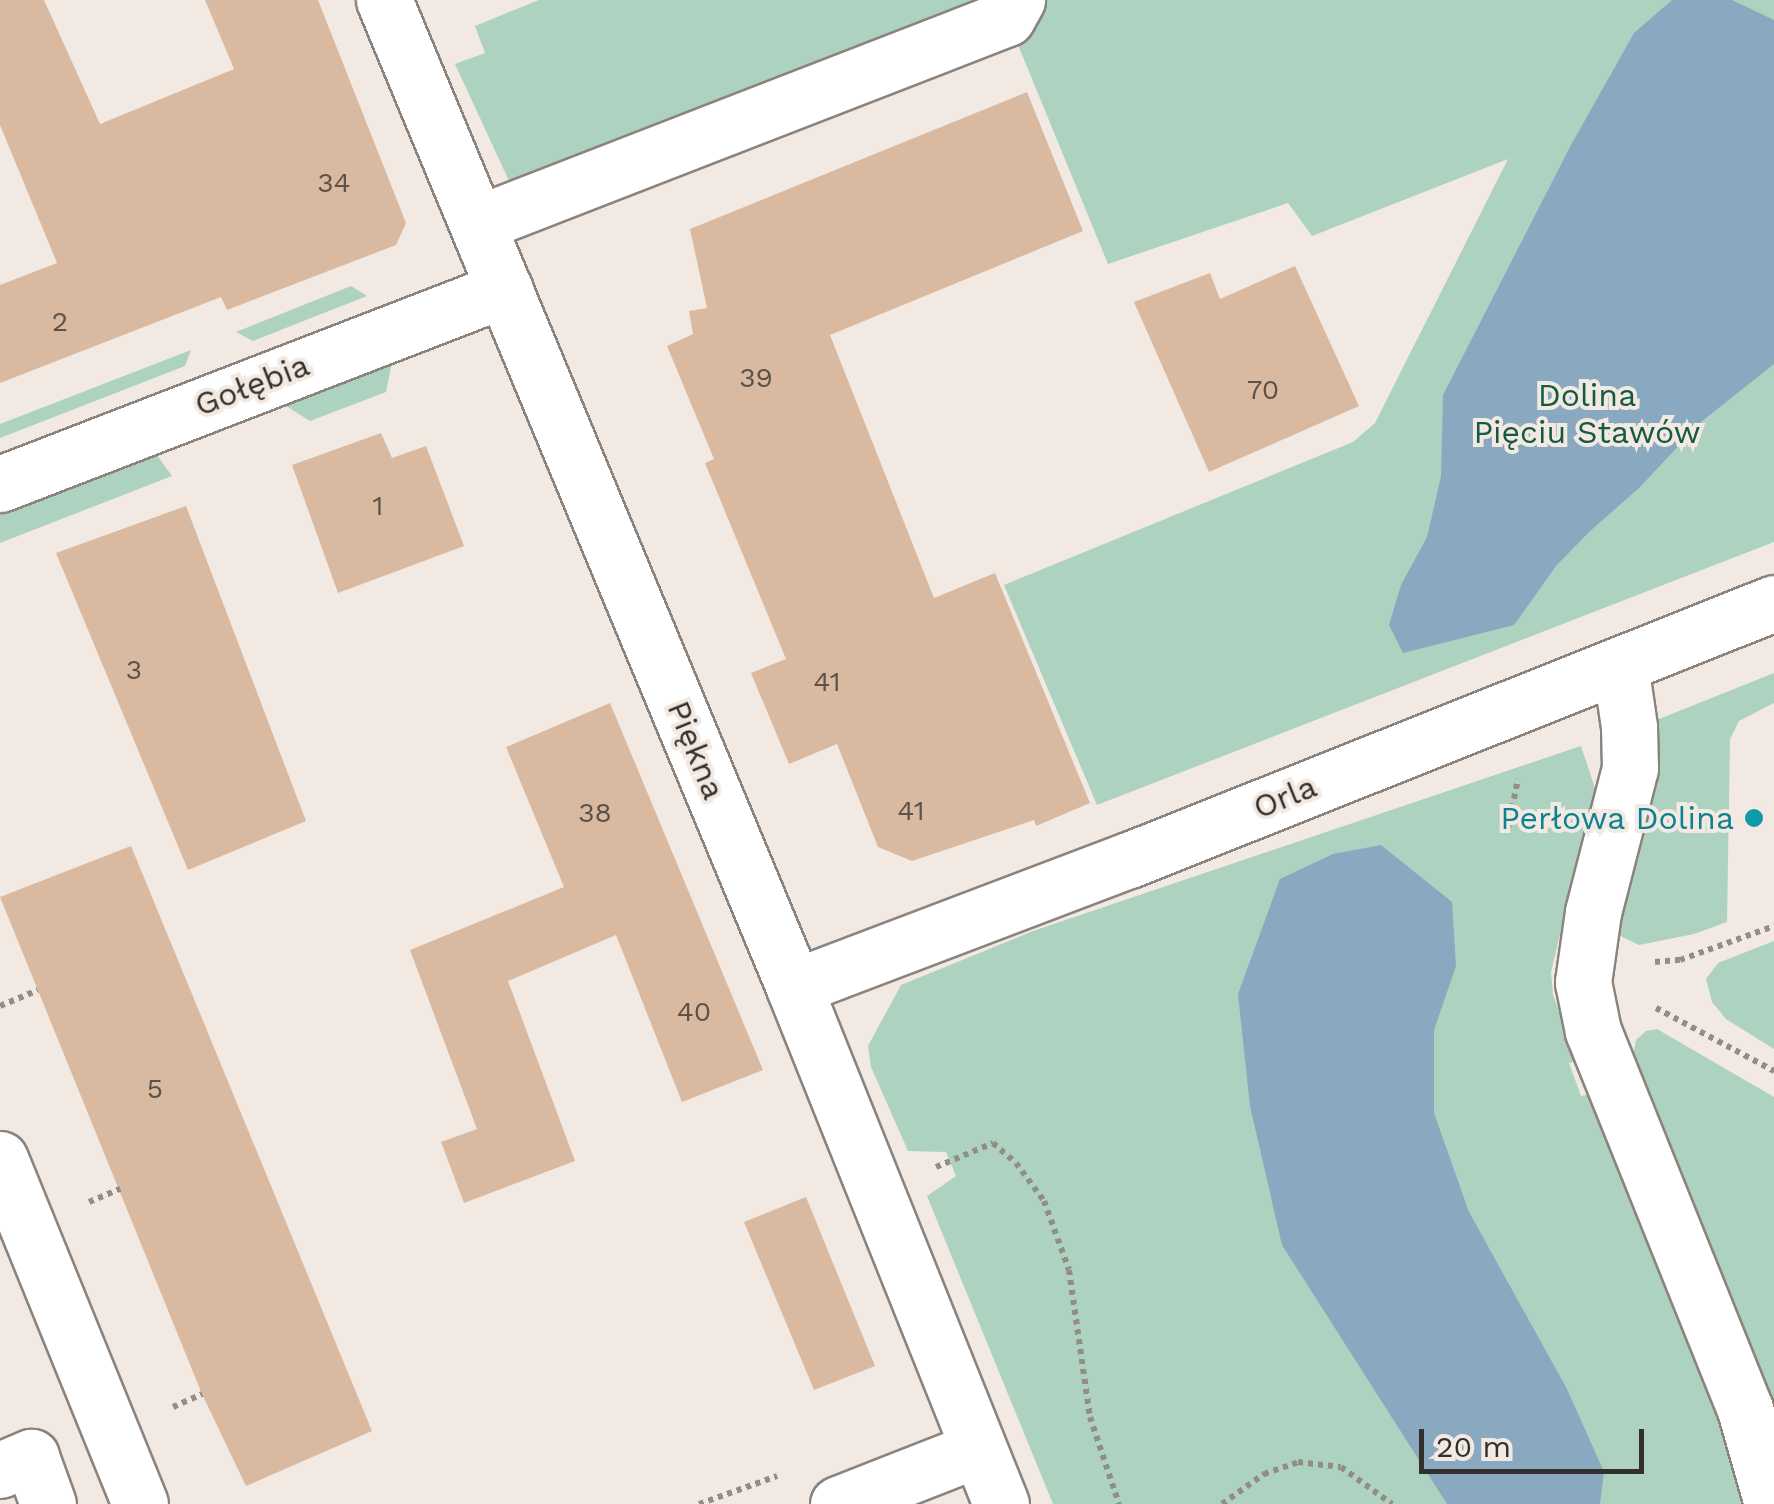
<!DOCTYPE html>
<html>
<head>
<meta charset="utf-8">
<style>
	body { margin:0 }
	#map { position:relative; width:1774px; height:1504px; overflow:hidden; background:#f2e9e2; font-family:"Work Sans",sans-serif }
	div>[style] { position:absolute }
	.green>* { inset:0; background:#add2c0 }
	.water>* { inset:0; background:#88a9c0 }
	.building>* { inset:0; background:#d9baa1 }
	.path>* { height:6px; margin-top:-3px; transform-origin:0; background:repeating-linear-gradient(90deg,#938d88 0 5px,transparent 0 10px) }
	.roads { filter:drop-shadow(2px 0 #8b837d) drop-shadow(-2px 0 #8b837d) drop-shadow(0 2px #8b837d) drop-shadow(0 -2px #8b837d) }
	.minor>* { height:55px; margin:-27.5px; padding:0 27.5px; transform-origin:27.5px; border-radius:27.5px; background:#fff }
	.dots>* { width:28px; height:28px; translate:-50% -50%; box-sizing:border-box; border:5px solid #f2e9e2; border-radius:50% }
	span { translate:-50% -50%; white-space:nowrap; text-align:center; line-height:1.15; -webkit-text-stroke:8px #f2e9e2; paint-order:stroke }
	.number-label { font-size:28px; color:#5c5249 }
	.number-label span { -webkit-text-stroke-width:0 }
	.street-label { font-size:32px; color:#322f2c }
	.park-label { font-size:32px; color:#155a41 }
	.culture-label { font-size:32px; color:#0d838f }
	.right { translate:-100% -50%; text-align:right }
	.scale { position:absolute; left:1419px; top:1429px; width:225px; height:45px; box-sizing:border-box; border:5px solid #322f2c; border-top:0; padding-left:12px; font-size:30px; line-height:35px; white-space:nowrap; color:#322f2c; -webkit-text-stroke:8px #f2e9e2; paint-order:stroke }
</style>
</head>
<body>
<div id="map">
	<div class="green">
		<div style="clip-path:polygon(539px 0,1774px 0,1774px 542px,1097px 805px,1004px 585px,1353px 442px,1375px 423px,1508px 159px,1312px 236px,1288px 203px,1108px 264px,1007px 18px,523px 211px,455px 64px,485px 53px,475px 26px)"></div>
		<div style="clip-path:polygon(351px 286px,367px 296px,253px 341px,236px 332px)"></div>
		<div style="clip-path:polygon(191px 350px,185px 366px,0 438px,0 424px)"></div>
		<div style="clip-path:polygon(393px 357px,386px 392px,310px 421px,280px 402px)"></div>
		<div style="clip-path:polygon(154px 451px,172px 476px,0 543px,0 509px)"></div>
		<div style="clip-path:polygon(1774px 673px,1774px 703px,1739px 721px,1730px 739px,1727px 922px,1694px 934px,1639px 945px,1616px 934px,1656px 761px,1659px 719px)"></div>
		<div style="clip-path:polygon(1581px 746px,1595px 788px,1551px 972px,1553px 995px,1578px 1061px,1569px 1063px,1581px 1096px,1590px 1094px,1717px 1399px,1746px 1504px,1053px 1504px,927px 1196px,956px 1176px,946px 1152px,908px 1151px,871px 1067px,868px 1046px,901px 985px,1033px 931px)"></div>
		<div style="clip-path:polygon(1774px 941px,1774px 1049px,1726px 1019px,1712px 1002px,1706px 979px,1718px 963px)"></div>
		<div style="clip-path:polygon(1657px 1029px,1774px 1097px,1774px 1422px,1633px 1057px,1636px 1040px,1646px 1031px)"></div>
	</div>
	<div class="water">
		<div style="clip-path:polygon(1672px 0,1732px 0,1774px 20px,1774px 364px,1701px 422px,1639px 488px,1589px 532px,1556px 566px,1514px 625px,1403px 653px,1389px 625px,1401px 585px,1427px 537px,1441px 476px,1443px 395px,1571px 145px,1634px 33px)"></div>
		<div style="clip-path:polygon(1381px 845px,1452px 902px,1456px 966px,1434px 1030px,1434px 1113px,1469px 1212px,1567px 1389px,1604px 1472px,1600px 1504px,1447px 1504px,1282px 1245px,1250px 1106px,1238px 994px,1280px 879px,1333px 854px)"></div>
	</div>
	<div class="building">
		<div style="clip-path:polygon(0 0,44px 0,100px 124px,234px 69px,205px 0,318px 0,406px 223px,396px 245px,227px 310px,221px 297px,0 383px,0 285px,57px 263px,0 125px)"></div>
		<div style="clip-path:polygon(1027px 92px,1083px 231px,830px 335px,934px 598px,995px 573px,1090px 803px,1036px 826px,1034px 820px,912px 861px,878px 847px,837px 744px,789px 764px,751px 673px,786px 659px,705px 463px,714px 459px,667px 346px,693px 334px,689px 311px,707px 308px,690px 229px)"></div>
		<div style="clip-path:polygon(1295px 266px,1359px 406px,1209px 472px,1134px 302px,1210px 273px,1220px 299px)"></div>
		<div style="clip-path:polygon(381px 433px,392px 458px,426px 446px,464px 546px,338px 593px,292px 465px)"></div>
		<div style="clip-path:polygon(186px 506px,306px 821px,188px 870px,56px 553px)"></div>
		<div style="clip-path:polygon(610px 703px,763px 1070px,682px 1102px,616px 935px,508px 981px,575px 1161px,464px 1203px,441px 1142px,477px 1129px,410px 950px,564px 887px,506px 747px)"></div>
		<div style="clip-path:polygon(131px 846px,372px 1431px,246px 1486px,202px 1394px,0 897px)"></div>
		<div style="clip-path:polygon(806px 1197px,875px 1366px,814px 1390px,744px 1222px)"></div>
	</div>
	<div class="path">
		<div style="left:1508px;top:828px;width:50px;rotate:-78.5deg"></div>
		<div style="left:1655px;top:962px;width:25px;rotate:-5deg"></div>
		<div style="left:1680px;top:960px;width:100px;rotate:-19.9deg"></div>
		<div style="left:0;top:1006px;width:41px;rotate:-22.8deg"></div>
		<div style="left:1656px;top:1008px;width:134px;rotate:28.1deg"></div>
		<div style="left:936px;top:1167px;width:62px;rotate:-22.8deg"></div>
		<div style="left:993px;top:1143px;width:30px;rotate:41deg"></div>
		<div style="left:1016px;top:1163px;width:47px;rotate:53.6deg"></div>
		<div style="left:1044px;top:1201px;width:73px;rotate:70.1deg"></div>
		<div style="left:1069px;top:1270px;width:148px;rotate:81.9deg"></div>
		<div style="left:1090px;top:1417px;width:92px;rotate:71.6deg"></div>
		<div style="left:89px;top:1202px;width:34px;rotate:-23deg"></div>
		<div style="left:173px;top:1407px;width:32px;rotate:-24deg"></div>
		<div style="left:699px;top:1504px;width:83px;rotate:-19.7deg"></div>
		<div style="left:1222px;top:1504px;width:52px;rotate:-35.5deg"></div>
		<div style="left:1264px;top:1474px;width:36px;rotate:-19deg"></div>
		<div style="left:1298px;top:1462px;width:43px;rotate:6.6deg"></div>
		<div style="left:1341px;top:1467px;width:63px;rotate:36deg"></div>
	</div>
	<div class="roads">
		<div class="minor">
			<div style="left:384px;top:0;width:1069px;rotate:67.44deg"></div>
			<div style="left:794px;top:987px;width:557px;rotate:68.18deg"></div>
			<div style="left:479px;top:223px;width:566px;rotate:-21.22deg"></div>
			<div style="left:1007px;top:18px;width:21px;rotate:-61deg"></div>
			<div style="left:0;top:484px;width:541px;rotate:-21.11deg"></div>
			<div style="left:1620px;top:665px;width:63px;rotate:81.7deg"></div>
			<div style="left:1629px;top:727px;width:41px;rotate:88.6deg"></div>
			<div style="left:1630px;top:768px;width:149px;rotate:104.4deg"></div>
			<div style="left:1593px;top:912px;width:71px;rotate:98.1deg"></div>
			<div style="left:1583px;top:982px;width:50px;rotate:78.5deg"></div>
			<div style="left:1593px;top:1031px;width:407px;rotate:68.1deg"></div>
			<div style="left:1745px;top:1409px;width:99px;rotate:74.1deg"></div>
			<div style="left:794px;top:987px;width:358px;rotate:-20.8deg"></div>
			<div style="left:1129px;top:860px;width:694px;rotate:-21.72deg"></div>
			<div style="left:0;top:1159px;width:372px;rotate:67.9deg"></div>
			<div style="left:0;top:1470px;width:34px;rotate:-23deg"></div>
			<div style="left:31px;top:1457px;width:50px;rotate:70.1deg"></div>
			<div style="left:838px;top:1504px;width:150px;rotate:-21.4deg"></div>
		</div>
	</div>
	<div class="dots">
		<div style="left:1754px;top:818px;background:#0f9aa8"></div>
	</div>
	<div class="number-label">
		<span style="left:334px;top:183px">34</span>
		<span style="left:60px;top:322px">2</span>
		<span style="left:756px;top:378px">39</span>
		<span style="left:1263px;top:390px">70</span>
		<span style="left:378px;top:506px">1</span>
		<span style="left:134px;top:670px">3</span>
		<span style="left:827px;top:682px">41</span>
		<span style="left:911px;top:811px">41</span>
		<span style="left:595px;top:813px">38</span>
		<span style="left:694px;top:1012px">40</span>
		<span style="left:155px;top:1089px">5</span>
	</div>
	<div class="street-label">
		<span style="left:252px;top:385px;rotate:-21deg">Gołębia</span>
		<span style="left:696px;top:750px;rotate:68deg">Piękna</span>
		<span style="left:1285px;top:797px;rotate:-22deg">Orla</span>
	</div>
	<div class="park-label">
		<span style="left:1587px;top:414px">Dolina<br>Pięciu Stawów</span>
	</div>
	<div class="culture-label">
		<span class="right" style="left:1734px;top:818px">Perłowa Dolina</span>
	</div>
	<div class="scale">20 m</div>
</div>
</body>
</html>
